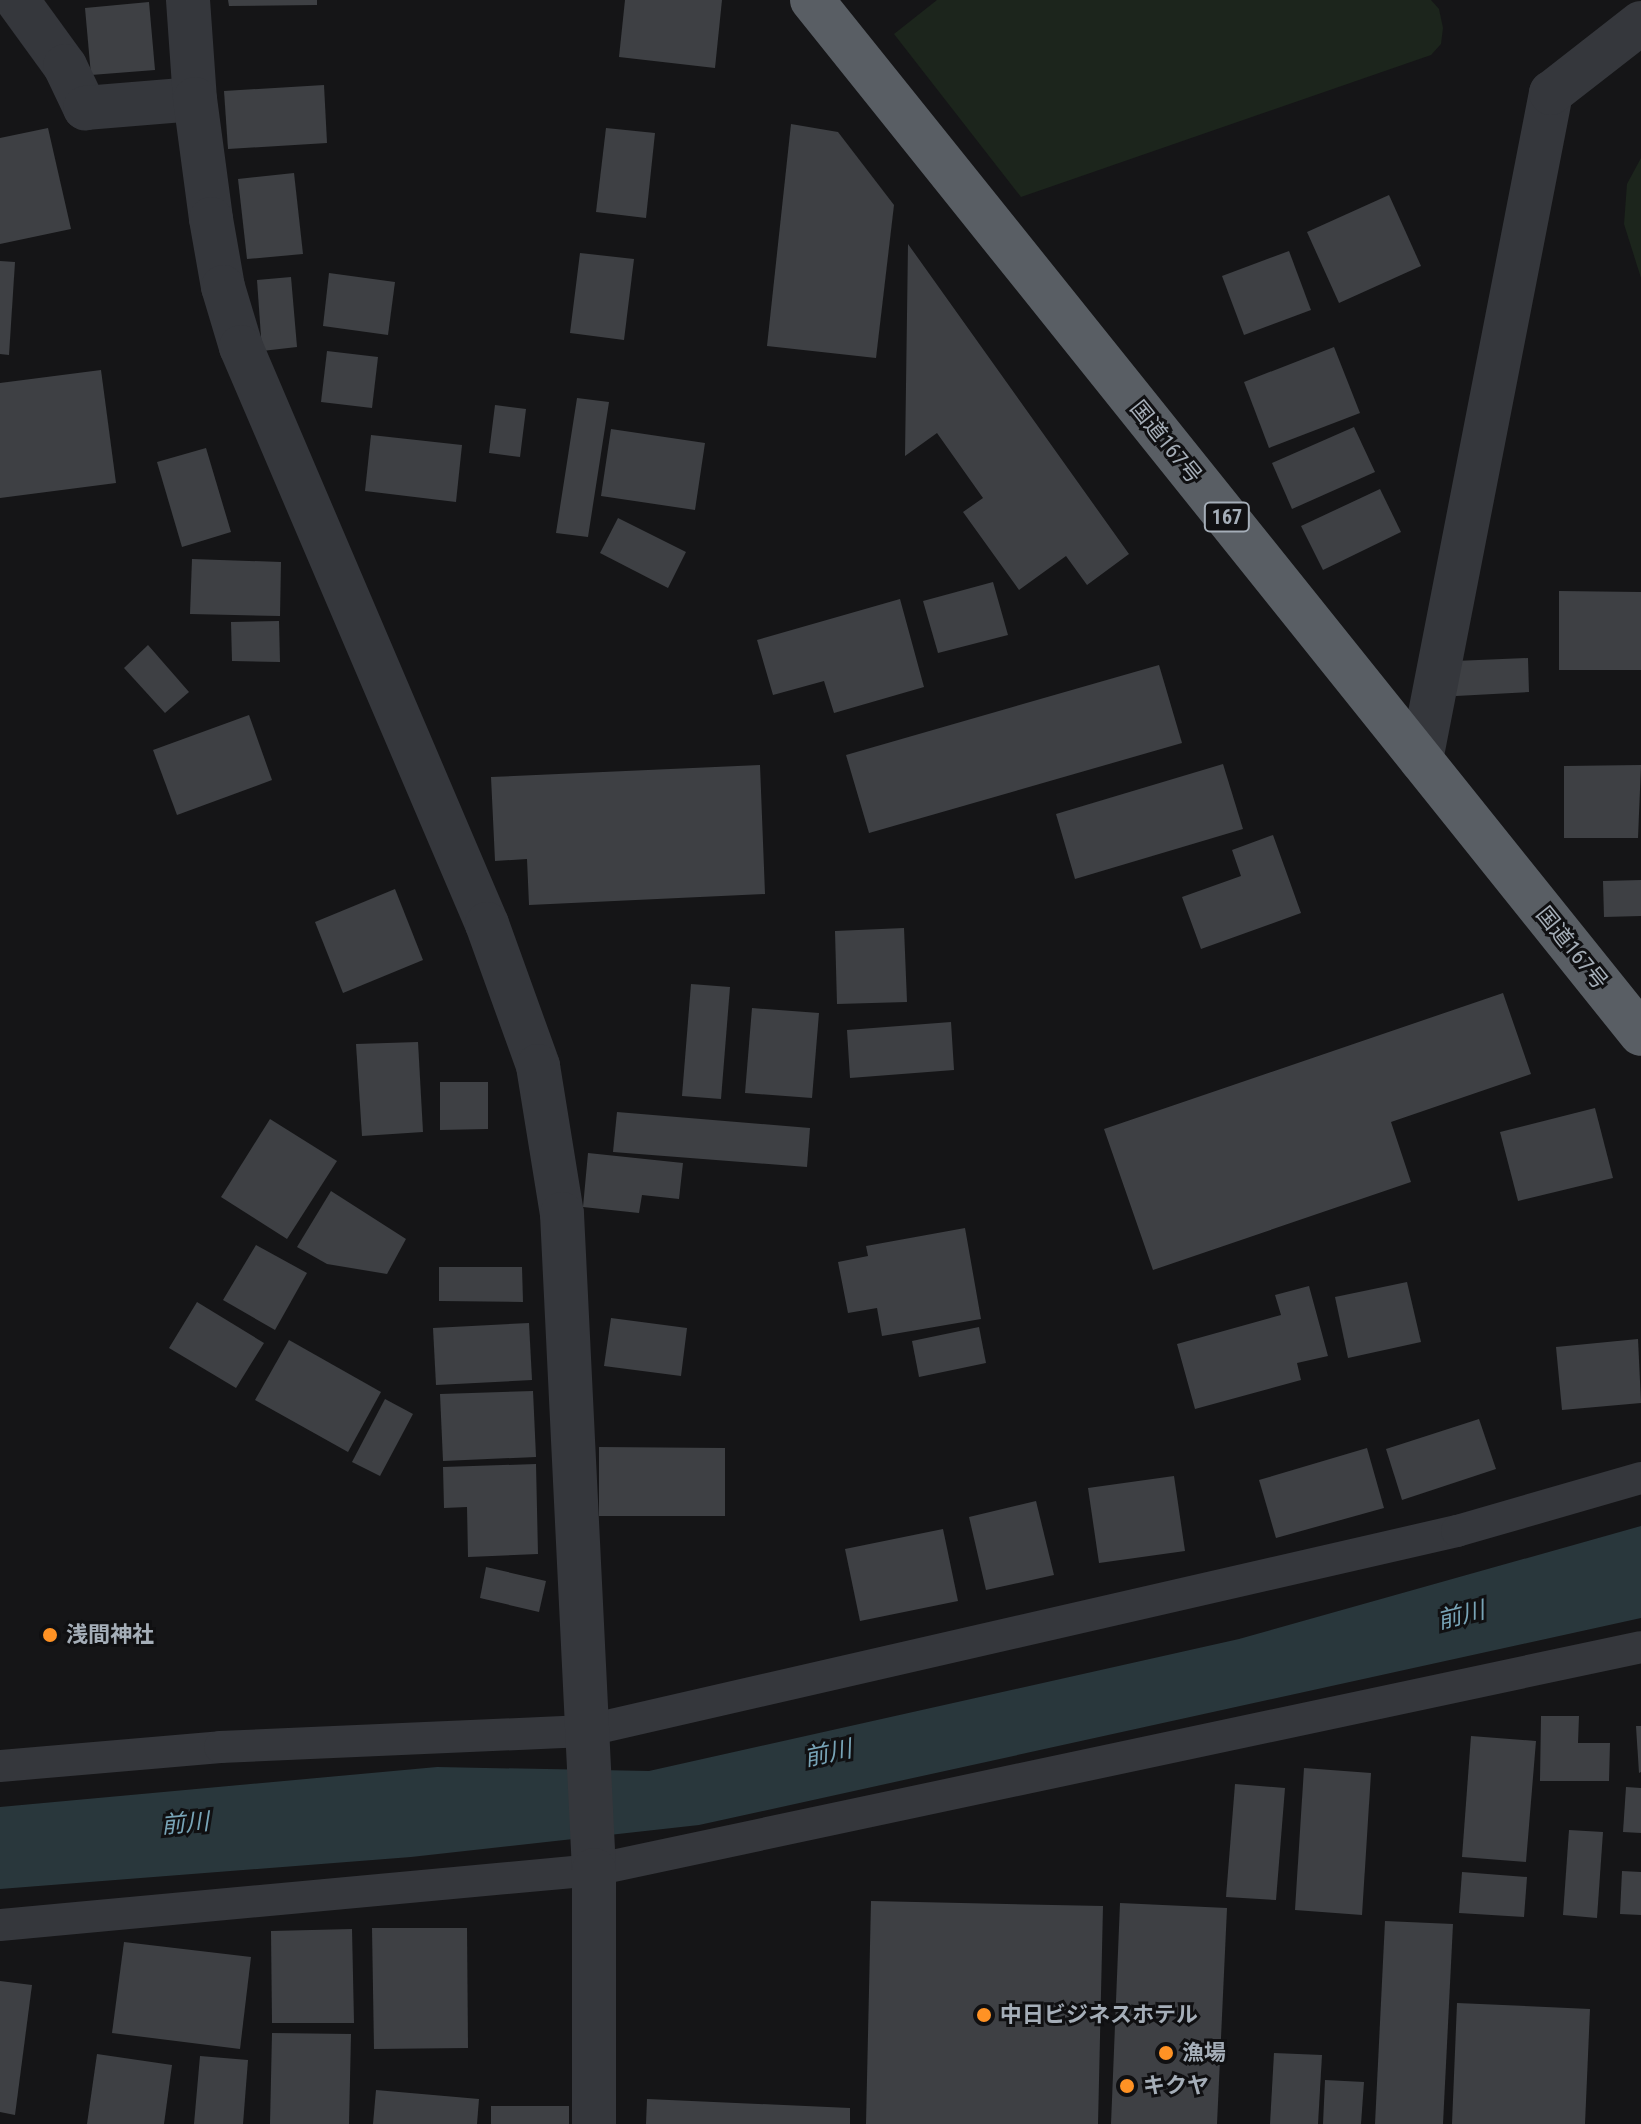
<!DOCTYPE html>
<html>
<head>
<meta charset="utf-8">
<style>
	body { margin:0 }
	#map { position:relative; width:1641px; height:2124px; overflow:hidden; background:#151517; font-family:"Roboto Condensed","Noto Sans JP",sans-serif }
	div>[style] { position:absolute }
	.green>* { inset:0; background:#1c251c }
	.water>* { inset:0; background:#29373c }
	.building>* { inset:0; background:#3e4044 }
	.service>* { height:32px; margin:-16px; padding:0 16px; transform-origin:16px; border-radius:16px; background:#35373c }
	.minor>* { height:44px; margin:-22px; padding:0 22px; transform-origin:22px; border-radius:22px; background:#35373c }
	.trunk>* { height:44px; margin:-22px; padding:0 22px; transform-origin:22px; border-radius:22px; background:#595e64 }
	.dots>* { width:22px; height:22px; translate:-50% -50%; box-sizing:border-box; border:4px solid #101012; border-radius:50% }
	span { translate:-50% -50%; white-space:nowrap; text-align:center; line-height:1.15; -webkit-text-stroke:6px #101012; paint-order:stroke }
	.shield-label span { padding:2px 6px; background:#101012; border:2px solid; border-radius:6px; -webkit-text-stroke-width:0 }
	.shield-label { font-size:20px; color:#a5aeb8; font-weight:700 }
	.street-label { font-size:22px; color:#a5aeb8 }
	.poi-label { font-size:22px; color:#a5aeb8; font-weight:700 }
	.left { translate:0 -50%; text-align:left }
	.water-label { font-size:24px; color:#78a4b7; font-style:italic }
</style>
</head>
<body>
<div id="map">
	<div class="green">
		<div style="clip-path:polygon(937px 0,1431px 0,1439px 9px,1443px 28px,1441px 44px,1431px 55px,1021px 197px,894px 34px)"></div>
		<div style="clip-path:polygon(1641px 158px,1641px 278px,1624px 224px,1627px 184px)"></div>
	</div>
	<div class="water">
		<div style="clip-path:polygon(1641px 1526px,1641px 1618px,699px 1825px,411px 1857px,0 1889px,0 1807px,437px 1767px,649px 1771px,1239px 1639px)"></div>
	</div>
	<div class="building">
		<div style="clip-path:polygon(228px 0,317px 0,317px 5px,229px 6px)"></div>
		<div style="clip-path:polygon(625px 0,722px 0,715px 68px,619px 57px)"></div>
		<div style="clip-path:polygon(149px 2px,155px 70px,91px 75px,85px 8px)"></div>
		<div style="clip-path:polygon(324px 85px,327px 143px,228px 149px,224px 91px)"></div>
		<div style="clip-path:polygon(791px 124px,838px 132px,894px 205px,876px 358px,767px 346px)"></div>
		<div style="clip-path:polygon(48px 128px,71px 229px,0 244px,0 138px)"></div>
		<div style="clip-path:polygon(606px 128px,655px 133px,646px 218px,596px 212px)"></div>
		<div style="clip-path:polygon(294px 173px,303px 254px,247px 259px,238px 179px)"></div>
		<div style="clip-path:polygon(1389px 195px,1421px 266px,1339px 303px,1307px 232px)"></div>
		<div style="clip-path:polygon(908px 244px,1129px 554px,1087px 585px,1066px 556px,1019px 590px,963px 512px,983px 498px,937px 433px,905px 456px)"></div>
		<div style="clip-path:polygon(1289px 251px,1311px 310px,1244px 335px,1222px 276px)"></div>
		<div style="clip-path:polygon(580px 253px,634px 259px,624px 340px,570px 333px)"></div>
		<div style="clip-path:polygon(0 261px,15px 262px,9px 355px,0 354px)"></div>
		<div style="clip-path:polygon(329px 273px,395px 282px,388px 335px,323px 326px)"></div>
		<div style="clip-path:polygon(291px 277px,297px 347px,262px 351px,257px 280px)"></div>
		<div style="clip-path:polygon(1334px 347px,1360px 413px,1269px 448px,1244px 382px)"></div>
		<div style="clip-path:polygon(327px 351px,378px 357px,372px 408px,321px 402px)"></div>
		<div style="clip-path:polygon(101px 370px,116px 483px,0 498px,0 383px)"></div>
		<div style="clip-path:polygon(577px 398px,609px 402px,588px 537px,556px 533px)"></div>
		<div style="clip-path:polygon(495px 405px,526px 409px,520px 457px,489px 453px)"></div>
		<div style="clip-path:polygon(1354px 427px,1375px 472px,1292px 509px,1272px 463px)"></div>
		<div style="clip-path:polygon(611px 429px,705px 443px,695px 510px,601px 496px)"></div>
		<div style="clip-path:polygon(371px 435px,462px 445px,456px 502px,365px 491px)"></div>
		<div style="clip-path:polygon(206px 448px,231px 532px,182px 547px,157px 462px)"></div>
		<div style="clip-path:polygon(1380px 489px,1401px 532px,1323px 570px,1301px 526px)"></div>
		<div style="clip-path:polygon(618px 518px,686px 552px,668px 588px,600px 553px)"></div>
		<div style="clip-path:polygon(192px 559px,281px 562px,280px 616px,190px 614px)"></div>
		<div style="clip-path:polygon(993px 582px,1008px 635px,938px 653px,923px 601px)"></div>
		<div style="clip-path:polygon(1559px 591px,1641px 592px,1641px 670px,1559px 670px)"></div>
		<div style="clip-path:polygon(900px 599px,924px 687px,834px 713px,824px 681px,773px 695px,757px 640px)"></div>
		<div style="clip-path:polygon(279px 621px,280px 662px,232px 661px,231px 622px)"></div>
		<div style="clip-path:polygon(148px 645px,189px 692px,165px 713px,124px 668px)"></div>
		<div style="clip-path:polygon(1528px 658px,1529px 692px,1456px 696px,1455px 661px)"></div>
		<div style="clip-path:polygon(1159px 665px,1182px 743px,869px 833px,846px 755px)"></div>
		<div style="clip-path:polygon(249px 715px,272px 780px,177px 815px,153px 750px)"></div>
		<div style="clip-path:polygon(1223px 764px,1243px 829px,1075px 879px,1056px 814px)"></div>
		<div style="clip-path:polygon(760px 765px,765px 894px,529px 905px,527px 859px,495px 861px,491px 777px)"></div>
		<div style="clip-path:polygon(1641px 765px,1638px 838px,1564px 838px,1564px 766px)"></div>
		<div style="clip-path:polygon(1273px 835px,1301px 913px,1201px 949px,1182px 897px,1241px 876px,1232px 850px)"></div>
		<div style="clip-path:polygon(1641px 880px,1641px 916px,1604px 917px,1603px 881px)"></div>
		<div style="clip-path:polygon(395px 889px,423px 960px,343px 993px,315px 922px)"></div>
		<div style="clip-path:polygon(904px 928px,907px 1002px,837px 1004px,835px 931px)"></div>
		<div style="clip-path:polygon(691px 984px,730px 987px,721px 1099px,682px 1096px)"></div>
		<div style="clip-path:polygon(1503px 993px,1531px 1074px,1391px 1122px,1411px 1182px,1153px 1270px,1104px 1129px)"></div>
		<div style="clip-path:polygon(752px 1008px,819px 1013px,812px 1098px,745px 1093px)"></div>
		<div style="clip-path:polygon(951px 1022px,954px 1070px,850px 1078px,847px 1030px)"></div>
		<div style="clip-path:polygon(418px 1042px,423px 1132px,362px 1136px,356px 1044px)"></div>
		<div style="clip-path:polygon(440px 1082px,488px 1082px,488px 1129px,440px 1130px)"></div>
		<div style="clip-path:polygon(1595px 1108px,1613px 1178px,1518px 1201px,1500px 1132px)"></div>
		<div style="clip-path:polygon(617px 1112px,810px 1128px,807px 1167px,613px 1152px)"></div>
		<div style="clip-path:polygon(270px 1119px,337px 1161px,287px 1239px,221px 1197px)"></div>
		<div style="clip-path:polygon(588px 1153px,683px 1163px,679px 1199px,642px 1195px,639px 1213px,583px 1207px)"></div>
		<div style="clip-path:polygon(331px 1191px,406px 1239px,387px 1274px,327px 1264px,297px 1247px)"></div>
		<div style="clip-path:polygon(965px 1228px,981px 1319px,882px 1336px,877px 1308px,848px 1313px,838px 1262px,868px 1256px,866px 1246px)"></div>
		<div style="clip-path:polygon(256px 1245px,307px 1273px,275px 1330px,223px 1300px)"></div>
		<div style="clip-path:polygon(439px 1267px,522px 1267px,523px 1302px,439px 1301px)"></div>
		<div style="clip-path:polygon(1407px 1282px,1421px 1342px,1348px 1358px,1335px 1297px)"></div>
		<div style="clip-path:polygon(1309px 1286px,1328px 1356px,1297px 1363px,1301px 1380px,1195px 1409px,1177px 1344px,1281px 1315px,1275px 1295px)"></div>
		<div style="clip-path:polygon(197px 1302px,264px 1343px,236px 1388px,169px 1348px)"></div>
		<div style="clip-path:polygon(611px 1318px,687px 1328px,681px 1376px,604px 1366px)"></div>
		<div style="clip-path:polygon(529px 1323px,532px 1380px,436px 1385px,433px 1328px)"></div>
		<div style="clip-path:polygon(979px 1327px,986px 1363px,919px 1377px,912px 1341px)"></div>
		<div style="clip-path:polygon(1638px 1339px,1641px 1403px,1562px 1410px,1556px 1347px)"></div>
		<div style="clip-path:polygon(289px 1340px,381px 1392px,348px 1452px,255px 1400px)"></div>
		<div style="clip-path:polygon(533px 1391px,536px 1457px,443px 1461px,440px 1394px)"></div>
		<div style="clip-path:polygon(385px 1399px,413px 1414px,380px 1476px,352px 1462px)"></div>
		<div style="clip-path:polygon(1479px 1419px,1496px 1469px,1402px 1500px,1386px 1449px)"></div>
		<div style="clip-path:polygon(599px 1447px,725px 1448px,725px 1516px,599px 1516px)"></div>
		<div style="clip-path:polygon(1367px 1448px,1384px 1508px,1276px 1538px,1259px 1480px)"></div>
		<div style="clip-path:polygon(536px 1464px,538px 1554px,468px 1557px,467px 1507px,444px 1508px,443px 1467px)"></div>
		<div style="clip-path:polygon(1174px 1476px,1185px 1551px,1099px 1563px,1088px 1488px)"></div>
		<div style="clip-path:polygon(1036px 1501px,1054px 1575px,986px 1590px,969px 1517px)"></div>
		<div style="clip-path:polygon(943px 1529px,958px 1601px,860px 1621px,845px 1549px)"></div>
		<div style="clip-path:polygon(486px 1567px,546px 1581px,539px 1612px,480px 1598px)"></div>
		<div style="clip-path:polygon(1541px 1716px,1579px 1716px,1578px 1743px,1610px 1743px,1609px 1781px,1540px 1781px)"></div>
		<div style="clip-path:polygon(1636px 1726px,1641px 1726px,1641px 1772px,1639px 1773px)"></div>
		<div style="clip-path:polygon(1471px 1736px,1536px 1741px,1526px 1862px,1462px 1857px)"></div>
		<div style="clip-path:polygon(1304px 1768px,1371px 1773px,1362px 1915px,1295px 1910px)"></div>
		<div style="clip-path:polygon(1235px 1784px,1285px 1788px,1276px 1900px,1226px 1897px)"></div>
		<div style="clip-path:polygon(1626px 1787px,1641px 1788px,1641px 1833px,1623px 1832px)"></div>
		<div style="clip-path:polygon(1569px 1830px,1603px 1832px,1597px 1918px,1563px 1915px)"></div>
		<div style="clip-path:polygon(1622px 1871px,1641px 1872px,1641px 1915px,1620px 1914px)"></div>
		<div style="clip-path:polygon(1462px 1872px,1527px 1877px,1524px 1917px,1459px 1913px)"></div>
		<div style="clip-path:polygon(871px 1901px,1103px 1906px,1098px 2124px,866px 2124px)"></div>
		<div style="clip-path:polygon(1120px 1903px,1227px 1908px,1217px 2124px,1111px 2124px)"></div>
		<div style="clip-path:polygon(1385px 1921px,1453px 1924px,1443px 2124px,1375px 2124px)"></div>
		<div style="clip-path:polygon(372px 1928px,467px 1928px,468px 2048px,374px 2049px)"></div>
		<div style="clip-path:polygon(352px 1929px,354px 2023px,272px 2023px,271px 1931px)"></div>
		<div style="clip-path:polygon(124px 1942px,251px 1957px,240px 2049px,112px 2033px)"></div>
		<div style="clip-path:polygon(0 1981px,32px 1985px,15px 2115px,0 2112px)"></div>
		<div style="clip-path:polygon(1457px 2003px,1590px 2009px,1585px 2124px,1452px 2124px)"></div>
		<div style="clip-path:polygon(272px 2033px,351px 2034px,349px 2124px,270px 2124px)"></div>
		<div style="clip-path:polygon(1274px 2053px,1322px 2055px,1318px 2124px,1270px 2124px)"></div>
		<div style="clip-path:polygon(97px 2054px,172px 2065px,164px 2124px,87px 2124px)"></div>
		<div style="clip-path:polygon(200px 2056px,248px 2060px,243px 2124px,194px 2124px)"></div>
		<div style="clip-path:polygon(1325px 2080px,1364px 2082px,1361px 2124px,1323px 2124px)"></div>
		<div style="clip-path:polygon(376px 2090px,479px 2099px,477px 2124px,373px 2124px)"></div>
		<div style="clip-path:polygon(647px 2099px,850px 2108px,850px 2124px,646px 2124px)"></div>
		<div style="clip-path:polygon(491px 2106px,569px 2106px,569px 2124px,491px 2124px)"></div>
	</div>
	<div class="service">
		<div style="left:0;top:1766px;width:221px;rotate:-4.9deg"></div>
		<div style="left:220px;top:1747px;width:365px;rotate:-2.5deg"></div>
		<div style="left:585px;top:1731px;width:895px;rotate:-12.92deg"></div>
		<div style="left:1457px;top:1531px;width:191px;rotate:-16.1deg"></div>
		<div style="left:0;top:1925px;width:597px;rotate:-5.29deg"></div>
		<div style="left:594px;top:1870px;width:1070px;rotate:-12.02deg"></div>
	</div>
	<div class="minor">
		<div style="left:17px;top:0;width:82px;rotate:54deg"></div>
		<div style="left:65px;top:66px;width:47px;rotate:64.5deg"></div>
		<div style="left:85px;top:108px;width:110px;rotate:-4.7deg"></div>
		<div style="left:188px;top:0;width:99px;rotate:86deg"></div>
		<div style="left:195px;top:99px;width:121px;rotate:82.4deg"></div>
		<div style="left:211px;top:219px;width:69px;rotate:80deg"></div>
		<div style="left:223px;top:287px;width:63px;rotate:73.3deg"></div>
		<div style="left:241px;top:347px;width:627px;rotate:66.91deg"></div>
		<div style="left:487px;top:924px;width:151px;rotate:70.2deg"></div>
		<div style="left:538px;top:1066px;width:150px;rotate:80.8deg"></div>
		<div style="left:562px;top:1214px;width:657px;rotate:87.21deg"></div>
		<div style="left:594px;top:1870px;width:254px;rotate:90deg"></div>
		<div style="left:1421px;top:760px;width:680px;rotate:-78.97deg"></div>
		<div style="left:1551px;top:93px;width:114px;rotate:-37.9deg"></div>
	</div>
	<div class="trunk">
		<div style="left:812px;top:0;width:1325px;rotate:51.28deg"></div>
	</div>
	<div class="dots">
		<div style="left:50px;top:1635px;background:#ff9224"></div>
		<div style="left:984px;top:2015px;background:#ff9224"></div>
		<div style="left:1166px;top:2053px;background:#ff9224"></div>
		<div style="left:1127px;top:2086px;background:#ff9224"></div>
	</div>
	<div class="shield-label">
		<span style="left:1227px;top:517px">167</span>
	</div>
	<div class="street-label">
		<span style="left:1166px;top:442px;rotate:51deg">国道167号</span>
		<span style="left:1572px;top:948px;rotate:51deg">国道167号</span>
	</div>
	<div class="poi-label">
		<span class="left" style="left:66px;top:1635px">浅間神社</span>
		<span class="left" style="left:1000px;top:2015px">中日ビジネスホテル</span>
		<span class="left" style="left:1182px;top:2053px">漁場</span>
		<span class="left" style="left:1143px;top:2086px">キクヤ</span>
	</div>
	<div class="water-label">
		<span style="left:1461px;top:1616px;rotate:-14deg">前川</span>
		<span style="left:828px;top:1754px;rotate:-12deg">前川</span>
		<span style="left:185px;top:1824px;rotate:-5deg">前川</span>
	</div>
</div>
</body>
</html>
